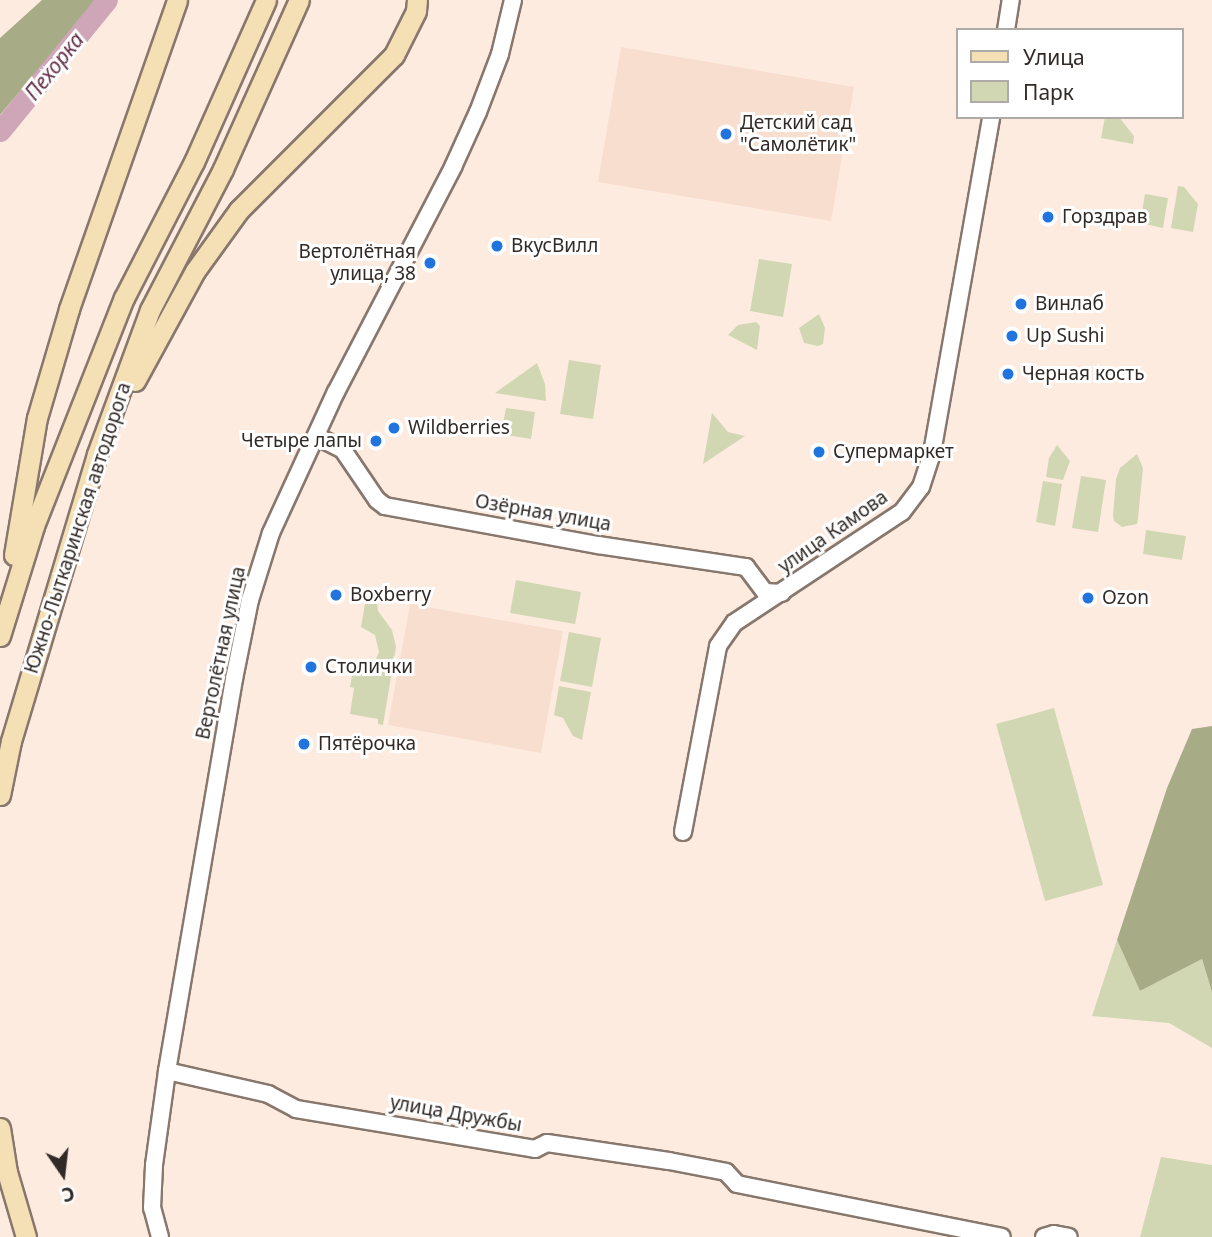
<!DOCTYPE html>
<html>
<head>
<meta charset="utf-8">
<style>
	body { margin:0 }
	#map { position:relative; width:1212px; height:1237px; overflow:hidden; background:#feebe0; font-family:"Noto Sans",sans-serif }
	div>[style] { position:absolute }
	.built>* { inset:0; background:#f8decf }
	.green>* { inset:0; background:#d2d7b3 }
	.forest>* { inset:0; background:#a7ac87 }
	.river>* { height:21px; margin:-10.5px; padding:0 10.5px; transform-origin:10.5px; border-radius:10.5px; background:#cea6b8 }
	.roads { filter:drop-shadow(2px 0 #87776d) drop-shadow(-2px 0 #87776d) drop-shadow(0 2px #87776d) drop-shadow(0 -2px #87776d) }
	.minor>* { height:16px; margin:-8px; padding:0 8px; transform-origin:8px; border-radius:8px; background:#fff }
	.major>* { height:19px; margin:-9.5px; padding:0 9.5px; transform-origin:9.5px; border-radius:9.5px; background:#f5dfb4 }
	.dots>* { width:19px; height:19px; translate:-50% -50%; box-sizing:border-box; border:4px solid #fff; border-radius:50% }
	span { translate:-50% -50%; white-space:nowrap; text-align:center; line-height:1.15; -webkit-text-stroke:6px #fff; paint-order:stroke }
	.poi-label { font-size:19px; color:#312a26 }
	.left { translate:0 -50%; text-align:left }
	.right { translate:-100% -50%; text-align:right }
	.street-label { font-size:19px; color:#312a26 }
	.water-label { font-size:21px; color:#622e48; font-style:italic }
	.legend { position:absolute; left:956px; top:28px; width:228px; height:91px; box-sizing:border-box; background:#fff; border:2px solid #adaaa8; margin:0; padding:9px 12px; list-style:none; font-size:21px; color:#312a26 }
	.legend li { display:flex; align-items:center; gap:14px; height:35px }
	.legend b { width:35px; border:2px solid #adaaa8 }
	.north { position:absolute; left:28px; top:1139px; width:70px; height:70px; -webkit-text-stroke:5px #fff; paint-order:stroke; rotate:166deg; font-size:19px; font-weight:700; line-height:28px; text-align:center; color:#312a26 }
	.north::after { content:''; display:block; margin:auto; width:24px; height:32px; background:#312a26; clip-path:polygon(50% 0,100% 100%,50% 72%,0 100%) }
</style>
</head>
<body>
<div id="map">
	<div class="built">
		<div style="clip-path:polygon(621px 47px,854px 87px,831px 221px,598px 182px)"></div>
		<div style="clip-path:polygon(410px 604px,563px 631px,541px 753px,388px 725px)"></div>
	</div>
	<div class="green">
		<div style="clip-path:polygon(1105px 117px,1119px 117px,1134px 136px,1133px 144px,1101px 138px)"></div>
		<div style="clip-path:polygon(1178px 186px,1184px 187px,1198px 204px,1193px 232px,1171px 228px)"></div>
		<div style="clip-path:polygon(1145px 194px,1168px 198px,1163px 228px,1140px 223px)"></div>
		<div style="clip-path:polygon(759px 259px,792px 264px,783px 317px,750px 311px)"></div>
		<div style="clip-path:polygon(819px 314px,825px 328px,823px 344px,818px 346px,804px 343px,799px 328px)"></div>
		<div style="clip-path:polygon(756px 322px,760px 326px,757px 350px,728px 335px,738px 325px)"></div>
		<div style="clip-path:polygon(569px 360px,601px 365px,593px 419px,560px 414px)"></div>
		<div style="clip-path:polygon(537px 363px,545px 384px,546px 401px,495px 393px)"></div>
		<div style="clip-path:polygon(506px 408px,535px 412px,531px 439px,501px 434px)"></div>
		<div style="clip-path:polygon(712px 413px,728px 432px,745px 436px,703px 464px)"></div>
		<div style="clip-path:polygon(1057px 445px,1070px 461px,1063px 480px,1046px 477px,1049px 458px)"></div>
		<div style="clip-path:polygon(1137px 454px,1143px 468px,1138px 518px,1137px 524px,1122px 527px,1114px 521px,1113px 515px,1116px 479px,1120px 468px)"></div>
		<div style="clip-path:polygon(1081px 476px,1106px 480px,1098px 532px,1072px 528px)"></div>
		<div style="clip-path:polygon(1043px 481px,1062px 484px,1055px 526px,1036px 522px)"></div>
		<div style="clip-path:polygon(1146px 530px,1186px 536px,1182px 560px,1143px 554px)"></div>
		<div style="clip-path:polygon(516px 580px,581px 592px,575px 624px,510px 613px)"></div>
		<div style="clip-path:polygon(368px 587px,375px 588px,378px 611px,392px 630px,396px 647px,383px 725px,378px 724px,378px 719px,350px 714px,354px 688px,350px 687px,353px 670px,366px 669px,375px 661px,379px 652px,375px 635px,361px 627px)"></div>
		<div style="clip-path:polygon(569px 632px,601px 638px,592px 687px,560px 681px)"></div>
		<div style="clip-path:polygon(559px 686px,591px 692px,582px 740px,573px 736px,563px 718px,554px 715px)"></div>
		<div style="clip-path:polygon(1054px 708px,1103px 885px,1045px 901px,996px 724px)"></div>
		<div style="clip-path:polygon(1117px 940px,1140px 991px,1202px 959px,1212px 992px,1212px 1048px,1169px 1023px,1092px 1016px)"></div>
		<div style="clip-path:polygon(1161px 1157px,1212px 1165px,1212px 1237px,1140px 1237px)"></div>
	</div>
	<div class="forest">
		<div style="clip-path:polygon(42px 0,97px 0,0 115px,0 38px)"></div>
		<div style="clip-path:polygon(1212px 726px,1212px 992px,1202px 959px,1140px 991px,1117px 940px,1167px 788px,1192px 729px)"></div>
	</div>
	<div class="river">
		<div style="left:0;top:131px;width:169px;rotate:-50.8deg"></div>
	</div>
	<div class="roads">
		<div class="minor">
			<div style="left:1006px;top:30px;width:30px;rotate:-81deg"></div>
			<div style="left:316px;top:436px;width:30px;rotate:27deg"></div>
			<div style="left:343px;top:450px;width:60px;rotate:55.8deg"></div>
			<div style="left:377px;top:500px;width:10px;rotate:37deg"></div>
			<div style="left:385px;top:506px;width:217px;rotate:10.4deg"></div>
			<div style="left:598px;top:545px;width:150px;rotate:8.5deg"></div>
			<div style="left:746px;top:567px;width:31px;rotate:53deg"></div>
			<div style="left:765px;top:592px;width:17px;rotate:3deg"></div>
			<div style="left:683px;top:832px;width:189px;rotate:-79.3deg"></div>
			<div style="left:718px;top:646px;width:28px;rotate:-55deg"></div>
			<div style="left:734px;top:623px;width:201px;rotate:-33.5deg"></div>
			<div style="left:902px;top:512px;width:31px;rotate:-53deg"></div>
			<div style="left:921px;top:487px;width:36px;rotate:-72deg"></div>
			<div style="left:932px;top:453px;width:341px;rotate:-80deg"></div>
			<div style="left:167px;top:1071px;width:104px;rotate:12.8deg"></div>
			<div style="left:268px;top:1094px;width:32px;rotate:28deg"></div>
			<div style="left:296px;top:1109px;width:242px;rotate:9.5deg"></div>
			<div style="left:535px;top:1149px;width:13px;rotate:-27deg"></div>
			<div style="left:547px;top:1143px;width:123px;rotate:8.4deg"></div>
			<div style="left:669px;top:1161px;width:58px;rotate:10.9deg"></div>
			<div style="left:726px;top:1172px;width:16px;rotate:47deg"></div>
			<div style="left:737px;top:1184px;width:270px;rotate:11.3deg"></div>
			<div style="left:160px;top:1237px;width:30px;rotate:-105deg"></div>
			<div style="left:152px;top:1208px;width:43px;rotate:-87.3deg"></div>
			<div style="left:154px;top:1165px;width:95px;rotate:-82.1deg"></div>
			<div style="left:167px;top:1071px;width:398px;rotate:-80.3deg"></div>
			<div style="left:234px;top:679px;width:81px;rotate:-78.6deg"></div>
			<div style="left:250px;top:600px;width:70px;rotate:-72.6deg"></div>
			<div style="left:271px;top:533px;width:155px;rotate:-65.3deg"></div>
			<div style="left:336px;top:392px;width:254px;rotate:-62.5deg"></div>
			<div style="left:453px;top:167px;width:60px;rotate:-65.6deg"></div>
			<div style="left:478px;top:112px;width:62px;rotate:-69.2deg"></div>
			<div style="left:500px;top:54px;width:56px;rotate:-76.5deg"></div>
			<div style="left:1044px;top:1237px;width:10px;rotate:-17deg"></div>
			<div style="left:1054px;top:1234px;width:15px;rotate:11deg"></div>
		</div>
		<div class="major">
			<div style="left:135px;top:381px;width:125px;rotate:-61.4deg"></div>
			<div style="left:195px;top:271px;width:75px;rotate:-54.2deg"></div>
			<div style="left:239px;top:210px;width:219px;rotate:-45deg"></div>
			<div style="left:394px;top:55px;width:49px;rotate:-63.4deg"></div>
			<div style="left:416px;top:11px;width:11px;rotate:-85deg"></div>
			<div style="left:14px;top:555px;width:139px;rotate:-80.5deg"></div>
			<div style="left:37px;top:418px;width:114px;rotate:-73.6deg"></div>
			<div style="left:69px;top:309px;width:327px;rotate:-70.7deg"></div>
			<div style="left:0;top:636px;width:115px;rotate:-72.8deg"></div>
			<div style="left:34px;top:526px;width:245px;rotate:-68.5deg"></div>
			<div style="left:124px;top:298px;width:153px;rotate:-62.8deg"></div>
			<div style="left:194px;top:162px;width:177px;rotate:-66deg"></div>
			<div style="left:0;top:795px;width:55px;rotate:-78.5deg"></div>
			<div style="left:11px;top:741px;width:300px;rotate:-73.3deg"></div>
			<div style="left:97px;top:454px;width:153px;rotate:-69.8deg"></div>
			<div style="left:150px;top:310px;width:159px;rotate:-62.6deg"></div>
			<div style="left:223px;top:169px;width:185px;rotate:-65.8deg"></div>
			<div style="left:0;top:1128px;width:45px;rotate:81deg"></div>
			<div style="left:7px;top:1172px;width:68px;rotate:73.7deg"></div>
		</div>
	</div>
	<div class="dots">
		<div style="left:726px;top:134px;background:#2174de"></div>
		<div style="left:1048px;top:217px;background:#2174de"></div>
		<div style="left:497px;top:246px;background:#2174de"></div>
		<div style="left:430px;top:263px;background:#2174de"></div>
		<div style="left:1021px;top:304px;background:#2174de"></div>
		<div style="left:1012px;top:336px;background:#2174de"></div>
		<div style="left:1008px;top:374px;background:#2174de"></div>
		<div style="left:394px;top:428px;background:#2174de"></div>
		<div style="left:376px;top:441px;background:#2174de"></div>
		<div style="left:819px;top:452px;background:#2174de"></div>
		<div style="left:336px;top:595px;background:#2174de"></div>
		<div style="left:1088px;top:598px;background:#2174de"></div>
		<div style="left:311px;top:667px;background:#2174de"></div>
		<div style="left:304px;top:744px;background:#2174de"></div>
	</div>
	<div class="poi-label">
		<span class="left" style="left:740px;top:134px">Детский сад<br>"Самолётик"</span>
		<span class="left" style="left:1062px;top:217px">Горздрав</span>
		<span class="left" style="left:511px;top:246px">ВкусВилл</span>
		<span class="right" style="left:416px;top:263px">Вертолётная<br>улица, 38</span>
		<span class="left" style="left:1035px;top:304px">Винлаб</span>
		<span class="left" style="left:1026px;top:336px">Up Sushi</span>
		<span class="left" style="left:1022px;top:374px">Черная кость</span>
		<span class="left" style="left:408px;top:428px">Wildberries</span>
		<span class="right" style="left:362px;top:441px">Четыре лапы</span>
		<span class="left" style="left:833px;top:452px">Супермаркет</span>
		<span class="left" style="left:350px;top:595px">Boxberry</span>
		<span class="left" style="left:1102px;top:598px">Ozon</span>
		<span class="left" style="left:325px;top:667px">Столички</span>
		<span class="left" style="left:318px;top:744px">Пятёрочка</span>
	</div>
	<div class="street-label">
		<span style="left:543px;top:513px;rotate:10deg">Озёрная улица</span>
		<span style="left:78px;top:528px;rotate:-72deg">Южно-Лыткаринская автодорога</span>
		<span style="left:833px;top:532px;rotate:-35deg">улица Камова</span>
		<span style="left:221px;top:653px;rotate:-78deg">Вертолётная улица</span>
		<span style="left:456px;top:1114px;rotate:10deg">улица Дружбы</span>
	</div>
	<div class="water-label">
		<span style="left:54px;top:66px;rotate:-51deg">Пехорка</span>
	</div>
	<ul class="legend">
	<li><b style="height:9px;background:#f5dfb4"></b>Улица</li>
	<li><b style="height:19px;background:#d2d7b3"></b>Парк</li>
	</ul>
	<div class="north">С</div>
</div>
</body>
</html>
